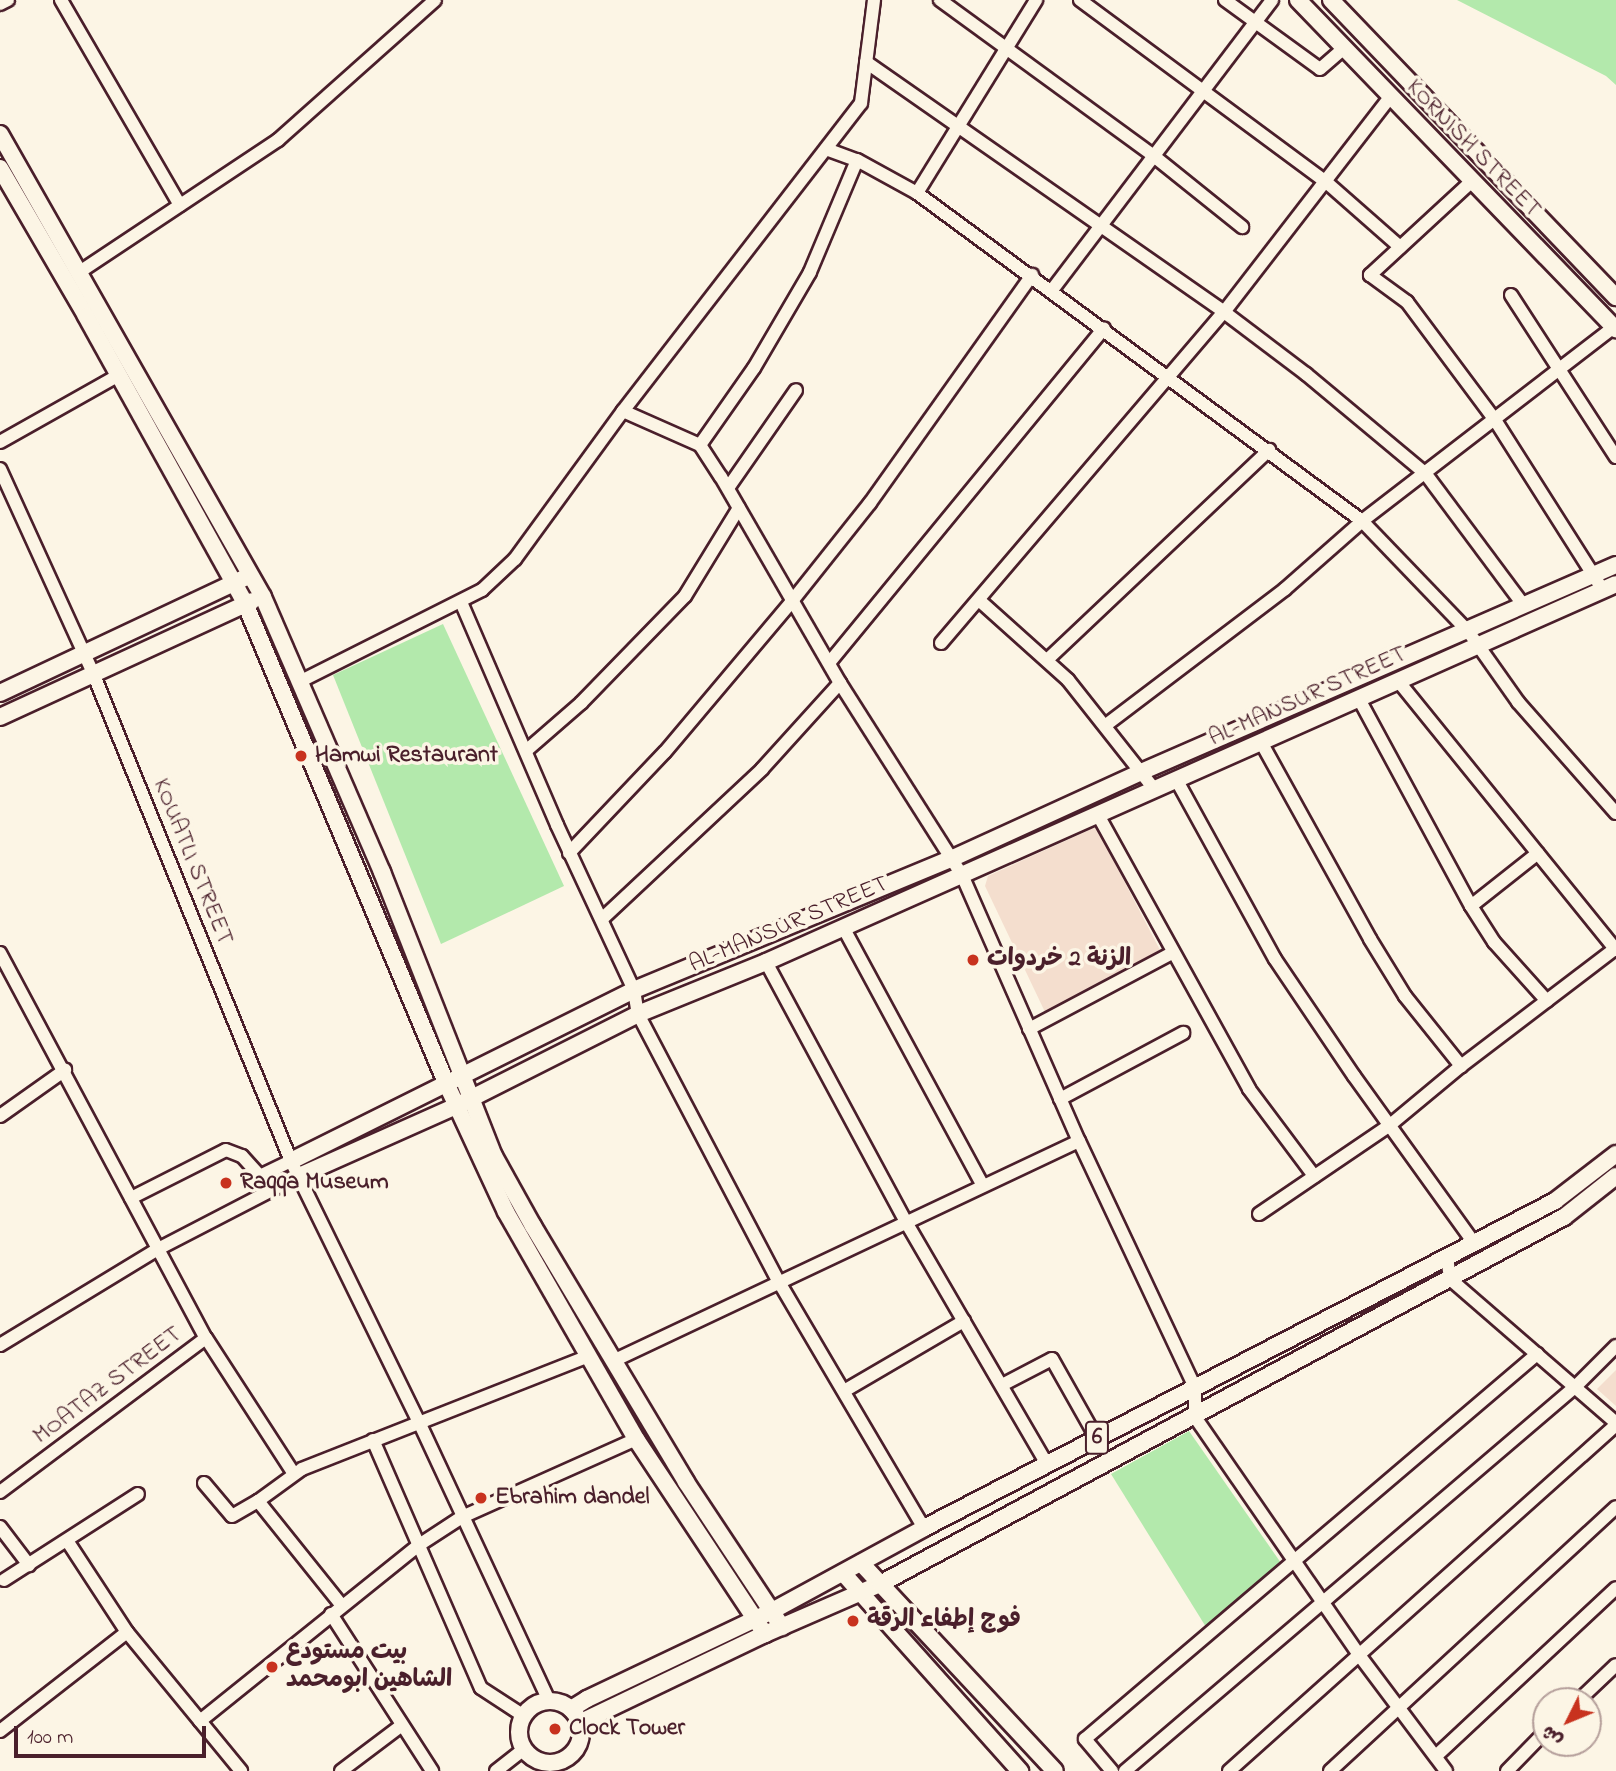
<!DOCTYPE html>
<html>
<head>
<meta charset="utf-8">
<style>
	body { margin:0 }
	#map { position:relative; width:1616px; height:1771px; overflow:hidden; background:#fcf5e5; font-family:"Indie Flower","Playpen Sans Arabic",sans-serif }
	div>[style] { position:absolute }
	.built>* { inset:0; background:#f4dece }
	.green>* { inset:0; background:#b3e9ac }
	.roads { filter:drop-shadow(2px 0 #4a1f2b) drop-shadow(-2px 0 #4a1f2b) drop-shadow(0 2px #4a1f2b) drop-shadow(0 -2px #4a1f2b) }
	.minor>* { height:12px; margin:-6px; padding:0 6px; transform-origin:6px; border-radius:6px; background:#fcf5e5 }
	.major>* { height:16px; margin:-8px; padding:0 8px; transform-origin:8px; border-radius:8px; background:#fcf5e5 }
	.major>.ring { margin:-8px; padding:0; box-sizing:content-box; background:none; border:16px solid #fcf5e5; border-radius:50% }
	.dots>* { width:19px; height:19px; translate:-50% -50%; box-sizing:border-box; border:4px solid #fcf5e5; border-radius:50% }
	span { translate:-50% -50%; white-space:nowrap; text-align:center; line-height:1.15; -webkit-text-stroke:7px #fcf5e5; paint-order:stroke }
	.shield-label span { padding:2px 5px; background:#fcf5e5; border:2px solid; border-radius:5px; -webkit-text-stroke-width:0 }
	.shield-label { font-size:23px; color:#4a1f2b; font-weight:700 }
	.street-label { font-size:24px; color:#4a1f2b }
	.poi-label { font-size:24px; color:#4a1f2b; font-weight:700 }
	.left { translate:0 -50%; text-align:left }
	.north { position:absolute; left:1532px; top:1687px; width:70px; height:70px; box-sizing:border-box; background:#fcf5e5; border:2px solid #b59f9b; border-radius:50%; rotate:227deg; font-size:19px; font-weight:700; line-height:28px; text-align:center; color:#4a1f2b }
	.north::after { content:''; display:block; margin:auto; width:24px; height:32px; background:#c8321e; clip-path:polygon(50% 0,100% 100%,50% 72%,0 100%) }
	.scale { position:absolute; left:14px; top:1726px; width:192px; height:32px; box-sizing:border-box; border:4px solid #4a1f2b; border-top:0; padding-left:9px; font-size:21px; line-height:24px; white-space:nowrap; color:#4a1f2b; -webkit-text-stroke:5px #fcf5e5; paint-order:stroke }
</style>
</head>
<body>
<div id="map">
	<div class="built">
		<div style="clip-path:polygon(1096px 827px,1160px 950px,1045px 1012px,985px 886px,988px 876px)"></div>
		<div style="clip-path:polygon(1616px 1370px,1616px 1406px,1597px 1389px)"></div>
	</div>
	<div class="green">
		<div style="clip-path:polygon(1457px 0,1616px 0,1616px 85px,1606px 76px)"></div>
		<div style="clip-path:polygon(443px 624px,564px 886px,441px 944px,333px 675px)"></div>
		<div style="clip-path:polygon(1189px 1431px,1281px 1563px,1206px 1627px,1111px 1474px)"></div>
	</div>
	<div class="roads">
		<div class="minor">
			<div style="left:61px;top:0;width:237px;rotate:59.9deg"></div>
			<div style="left:940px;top:0;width:266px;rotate:36.1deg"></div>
			<div style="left:1155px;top:157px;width:112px;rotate:38.8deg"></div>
			<div style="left:1080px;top:0;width:305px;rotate:36.5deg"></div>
			<div style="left:1325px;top:181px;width:100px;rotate:41.3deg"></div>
			<div style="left:1225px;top:0;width:117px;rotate:36deg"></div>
			<div style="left:1320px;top:69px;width:32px;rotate:-41deg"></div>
			<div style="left:0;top:4px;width:9px;rotate:-27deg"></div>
			<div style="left:866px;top:62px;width:437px;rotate:34.9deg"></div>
			<div style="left:1224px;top:312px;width:103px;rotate:37.1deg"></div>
			<div style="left:1306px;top:374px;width:155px;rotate:39.8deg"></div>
			<div style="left:1425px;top:473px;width:166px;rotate:53.3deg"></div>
			<div style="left:826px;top:149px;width:33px;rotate:20deg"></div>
			<div style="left:857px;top:160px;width:68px;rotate:28.8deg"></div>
			<div style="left:917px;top:193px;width:553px;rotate:36.39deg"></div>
			<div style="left:1362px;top:521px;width:153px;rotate:46.1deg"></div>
			<div style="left:1468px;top:631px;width:87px;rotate:54.8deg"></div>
			<div style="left:1518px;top:702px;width:148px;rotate:48.6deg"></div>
			<div style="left:1472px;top:181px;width:139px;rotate:137.3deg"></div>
			<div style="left:1370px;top:275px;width:46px;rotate:36.1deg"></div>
			<div style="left:1407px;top:302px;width:147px;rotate:53.3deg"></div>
			<div style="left:1495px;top:420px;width:201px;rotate:57.6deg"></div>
			<div style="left:917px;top:193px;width:227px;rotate:-58.3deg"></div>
			<div style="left:81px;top:271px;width:237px;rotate:-33.6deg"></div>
			<div style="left:278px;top:140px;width:210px;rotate:-41.7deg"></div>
			<div style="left:1052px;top:290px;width:364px;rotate:-52.8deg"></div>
			<div style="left:1511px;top:295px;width:193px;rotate:57.1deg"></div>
			<div style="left:623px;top:411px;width:84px;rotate:23.8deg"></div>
			<div style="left:700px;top:445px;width:38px;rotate:57deg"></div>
			<div style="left:721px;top:477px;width:238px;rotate:60deg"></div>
			<div style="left:840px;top:683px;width:227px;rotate:57.6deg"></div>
			<div style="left:962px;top:875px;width:291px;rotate:66.3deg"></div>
			<div style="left:1079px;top:1141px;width:273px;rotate:64.8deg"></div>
			<div style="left:1195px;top:1388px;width:29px;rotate:90deg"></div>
			<div style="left:1195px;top:1417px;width:289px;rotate:55.4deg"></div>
			<div style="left:1359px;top:1655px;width:145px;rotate:53.1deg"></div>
			<div style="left:0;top:442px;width:137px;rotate:-29.4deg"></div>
			<div style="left:700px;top:445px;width:94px;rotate:-55deg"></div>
			<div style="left:754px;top:368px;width:111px;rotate:-59.7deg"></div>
			<div style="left:810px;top:272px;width:121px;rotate:-67.2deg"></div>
			<div style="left:0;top:469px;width:224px;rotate:65.5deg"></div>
			<div style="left:93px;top:673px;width:527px;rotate:67.92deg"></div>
			<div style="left:291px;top:1161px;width:291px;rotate:63.9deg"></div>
			<div style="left:419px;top:1422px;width:308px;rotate:65deg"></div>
			<div style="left:728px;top:488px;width:119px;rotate:-55.2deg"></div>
			<div style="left:980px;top:601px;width:118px;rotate:41.9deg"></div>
			<div style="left:1068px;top:680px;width:139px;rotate:51.7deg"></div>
			<div style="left:461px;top:602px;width:243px;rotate:66.7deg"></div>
			<div style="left:557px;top:825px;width:182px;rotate:65deg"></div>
			<div style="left:634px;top:990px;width:24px;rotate:81deg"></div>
			<div style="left:638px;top:1014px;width:303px;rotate:62.3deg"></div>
			<div style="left:779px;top:1282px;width:286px;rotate:59.5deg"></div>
			<div style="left:941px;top:643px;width:435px;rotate:-49.5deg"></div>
			<div style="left:1224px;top:312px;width:273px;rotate:-52.3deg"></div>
			<div style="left:1047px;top:660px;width:306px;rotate:-43.4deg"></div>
			<div style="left:829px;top:663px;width:433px;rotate:-50.6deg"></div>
			<div style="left:299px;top:682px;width:205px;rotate:-26.7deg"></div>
			<div style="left:482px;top:590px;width:45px;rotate:-43.2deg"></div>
			<div style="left:515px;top:559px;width:183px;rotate:-53.9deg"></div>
			<div style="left:623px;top:411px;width:389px;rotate:-52.3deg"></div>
			<div style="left:861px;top:103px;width:104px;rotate:-82.8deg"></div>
			<div style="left:1399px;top:682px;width:345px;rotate:51deg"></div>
			<div style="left:1359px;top:699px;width:235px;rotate:61.6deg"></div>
			<div style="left:1471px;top:906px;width:43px;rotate:57.4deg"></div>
			<div style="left:1494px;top:942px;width:79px;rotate:48.1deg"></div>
			<div style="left:1106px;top:725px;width:225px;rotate:-37.2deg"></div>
			<div style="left:1285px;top:589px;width:103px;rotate:-41.4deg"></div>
			<div style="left:1362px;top:521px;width:318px;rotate:-37.6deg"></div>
			<div style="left:1261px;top:742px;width:225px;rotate:61deg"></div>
			<div style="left:1370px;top:939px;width:67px;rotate:58.4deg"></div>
			<div style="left:1405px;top:996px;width:90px;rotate:51.3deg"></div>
			<div style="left:527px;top:750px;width:72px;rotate:-41deg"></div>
			<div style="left:581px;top:703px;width:149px;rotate:-45.8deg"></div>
			<div style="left:685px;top:596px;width:103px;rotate:-58.5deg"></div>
			<div style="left:1176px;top:779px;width:205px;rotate:61.2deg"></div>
			<div style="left:1275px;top:959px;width:141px;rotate:56deg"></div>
			<div style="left:1354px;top:1076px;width:206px;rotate:54.3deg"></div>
			<div style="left:1098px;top:815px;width:313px;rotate:61.1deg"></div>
			<div style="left:1249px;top:1089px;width:109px;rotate:53.2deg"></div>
			<div style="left:569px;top:853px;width:139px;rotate:-46.5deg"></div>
			<div style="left:665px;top:752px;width:197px;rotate:-49.9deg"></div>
			<div style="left:792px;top:601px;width:125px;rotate:-51.5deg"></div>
			<div style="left:870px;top:503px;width:280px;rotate:-54.6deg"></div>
			<div style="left:1471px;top:906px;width:85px;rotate:-38.3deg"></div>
			<div style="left:603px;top:918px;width:218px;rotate:-43.1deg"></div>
			<div style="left:762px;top:769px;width:116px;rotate:-47.8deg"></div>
			<div style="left:843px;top:927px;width:294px;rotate:61.6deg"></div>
			<div style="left:0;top:953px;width:437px;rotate:61.9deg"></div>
			<div style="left:206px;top:1338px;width:162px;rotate:57.1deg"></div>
			<div style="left:766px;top:962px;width:295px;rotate:61.7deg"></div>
			<div style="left:906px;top:1222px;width:280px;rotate:59.8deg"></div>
			<div style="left:1029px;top:1029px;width:162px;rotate:-28deg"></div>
			<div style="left:1060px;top:1099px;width:140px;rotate:-28.2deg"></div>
			<div style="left:0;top:1116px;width:80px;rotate:-35.3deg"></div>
			<div style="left:260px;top:1176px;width:34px;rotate:-26deg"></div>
			<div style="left:131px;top:1198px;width:106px;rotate:-26.8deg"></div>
			<div style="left:226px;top:1150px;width:17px;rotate:21deg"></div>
			<div style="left:242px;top:1156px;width:27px;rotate:48deg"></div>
			<div style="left:260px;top:1176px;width:17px;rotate:65deg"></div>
			<div style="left:1259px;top:1214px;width:158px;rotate:-34.2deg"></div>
			<div style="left:1390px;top:1125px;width:92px;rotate:-39.7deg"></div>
			<div style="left:1461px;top:1066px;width:195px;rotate:-37.3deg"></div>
			<div style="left:1447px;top:1257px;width:22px;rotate:82deg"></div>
			<div style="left:1450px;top:1279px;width:220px;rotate:40.9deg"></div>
			<div style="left:0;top:1345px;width:185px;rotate:-31.3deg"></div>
			<div style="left:158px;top:1249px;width:159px;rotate:-27.4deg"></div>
			<div style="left:613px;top:1361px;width:515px;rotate:-25.27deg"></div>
			<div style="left:1002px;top:1385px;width:56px;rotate:-27.5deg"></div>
			<div style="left:1052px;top:1359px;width:92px;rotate:60.6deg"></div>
			<div style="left:844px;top:1391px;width:139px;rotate:-30.3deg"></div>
			<div style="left:373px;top:1440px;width:270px;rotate:66.5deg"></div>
			<div style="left:481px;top:1688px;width:51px;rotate:33.1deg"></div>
			<div style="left:204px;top:1483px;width:43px;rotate:49.7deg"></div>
			<div style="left:232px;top:1516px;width:30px;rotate:-30deg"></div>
			<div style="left:258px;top:1501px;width:134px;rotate:51.3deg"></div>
			<div style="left:0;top:1492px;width:257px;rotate:-36.8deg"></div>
			<div style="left:258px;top:1501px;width:54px;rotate:-36deg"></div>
			<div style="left:302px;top:1469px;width:308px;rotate:-21.5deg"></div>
			<div style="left:0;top:1527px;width:48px;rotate:52.7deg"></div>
			<div style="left:68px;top:1542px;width:108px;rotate:56.8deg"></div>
			<div style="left:127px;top:1632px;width:180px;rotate:50.6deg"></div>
			<div style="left:4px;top:1580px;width:159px;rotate:-32.7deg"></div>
			<div style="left:331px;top:1614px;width:187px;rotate:57.2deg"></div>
			<div style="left:1578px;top:1701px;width:52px;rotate:-43.5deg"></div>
			<div style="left:200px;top:1721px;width:281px;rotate:-38.8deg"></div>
			<div style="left:419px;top:1545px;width:51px;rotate:-33.1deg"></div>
			<div style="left:462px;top:1517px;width:191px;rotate:-24.1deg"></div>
			<div style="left:0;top:1731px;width:161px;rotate:-37.9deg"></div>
			<div style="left:1436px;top:1756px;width:246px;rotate:-43deg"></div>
			<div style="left:341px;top:1771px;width:76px;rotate:-37deg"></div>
			<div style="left:496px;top:1771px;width:36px;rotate:-38deg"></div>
			<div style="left:1112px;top:1771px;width:42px;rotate:-130.2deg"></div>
			<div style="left:1085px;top:1739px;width:594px;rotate:-40.42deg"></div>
			<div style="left:1125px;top:1771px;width:592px;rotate:-40.48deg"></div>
			<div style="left:1575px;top:1387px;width:58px;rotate:-45deg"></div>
			<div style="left:1229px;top:1771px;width:519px;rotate:-41.8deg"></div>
			<div style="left:1330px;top:1771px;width:389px;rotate:-42.7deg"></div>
			<div style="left:1507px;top:1771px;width:56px;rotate:-45.7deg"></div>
		</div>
		<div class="major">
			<div style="left:1298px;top:0;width:458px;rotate:46deg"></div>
			<div style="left:1331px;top:0;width:412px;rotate:46.2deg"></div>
			<div style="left:0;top:134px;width:532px;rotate:60.4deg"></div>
			<div style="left:263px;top:597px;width:300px;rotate:66.6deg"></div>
			<div style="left:382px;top:872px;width:305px;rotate:68.5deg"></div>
			<div style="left:494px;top:1156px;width:80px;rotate:60.9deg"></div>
			<div style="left:533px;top:1226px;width:298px;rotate:59.1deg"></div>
			<div style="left:686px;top:1482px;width:174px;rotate:56.5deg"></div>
			<div style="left:0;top:168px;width:171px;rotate:59.8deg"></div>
			<div style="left:86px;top:316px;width:328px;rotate:61deg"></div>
			<div style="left:245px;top:603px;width:523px;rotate:67.26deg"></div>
			<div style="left:447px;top:1085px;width:140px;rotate:65.1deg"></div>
			<div style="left:506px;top:1212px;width:262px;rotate:60.2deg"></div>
			<div style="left:636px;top:1439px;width:234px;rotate:56.5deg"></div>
			<div style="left:0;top:693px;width:270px;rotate:-25.2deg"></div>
			<div style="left:0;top:717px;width:277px;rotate:-24.7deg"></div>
			<div style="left:291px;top:1161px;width:383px;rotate:-26.5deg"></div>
			<div style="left:634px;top:990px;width:343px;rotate:-22.5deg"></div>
			<div style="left:951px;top:859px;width:209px;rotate:-24.6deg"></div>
			<div style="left:1141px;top:772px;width:518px;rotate:-23.55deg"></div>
			<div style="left:299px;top:1176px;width:172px;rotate:-24deg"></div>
			<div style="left:456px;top:1106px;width:204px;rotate:-26.8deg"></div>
			<div style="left:638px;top:1014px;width:138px;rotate:-22.1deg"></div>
			<div style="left:766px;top:962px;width:930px;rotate:-23.97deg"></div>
			<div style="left:861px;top:1563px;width:284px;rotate:47deg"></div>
			<div style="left:843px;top:1573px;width:266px;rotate:48.2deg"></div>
			<div class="ring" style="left:519px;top:1701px;width:46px;height:46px"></div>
			<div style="left:571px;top:1709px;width:19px;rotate:-32deg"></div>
			<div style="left:587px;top:1699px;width:205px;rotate:-25.4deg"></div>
			<div style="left:772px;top:1611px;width:173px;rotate:-28.6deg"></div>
			<div style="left:924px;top:1528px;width:711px;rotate:-27.39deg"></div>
			<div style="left:1555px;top:1201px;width:77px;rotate:-37.6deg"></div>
			<div style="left:579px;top:1723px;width:206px;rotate:-25.6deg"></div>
			<div style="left:765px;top:1634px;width:125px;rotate:-23.5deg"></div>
			<div style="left:880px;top:1584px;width:776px;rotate:-28.22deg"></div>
			<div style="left:1564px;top:1217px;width:66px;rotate:-38.3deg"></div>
		</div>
	</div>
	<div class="dots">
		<div style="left:301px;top:756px;background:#c8321e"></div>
		<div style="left:973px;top:960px;background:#c8321e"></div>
		<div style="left:226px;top:1183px;background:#c8321e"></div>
		<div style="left:481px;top:1498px;background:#c8321e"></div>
		<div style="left:853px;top:1621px;background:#c8321e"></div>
		<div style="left:272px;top:1667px;background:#c8321e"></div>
		<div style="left:555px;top:1729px;background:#c8321e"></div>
	</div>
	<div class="shield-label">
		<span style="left:1097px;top:1438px">6</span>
	</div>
	<div class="street-label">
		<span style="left:1473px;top:149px;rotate:46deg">KORNISH STREET</span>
		<span style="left:1308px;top:697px;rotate:-24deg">AL-MANSUR STREET</span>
		<span style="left:192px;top:862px;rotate:68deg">KOUATLI STREET</span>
		<span style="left:789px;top:925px;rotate:-23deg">AL-MANSUR STREET</span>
		<span style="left:108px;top:1386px;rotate:-37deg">MOATAZ STREET</span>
	</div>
	<div class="poi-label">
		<span class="left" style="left:315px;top:756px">Hamwi Restaurant</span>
		<span class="left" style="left:987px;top:960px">الزنة 2 خردوات</span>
		<span class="left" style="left:240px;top:1183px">Raqqa Museum</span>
		<span class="left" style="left:495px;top:1498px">Ebrahim dandel</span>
		<span class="left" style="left:867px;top:1621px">فوج إطفاء الرقة</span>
		<span class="left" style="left:286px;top:1667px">بيت مستودع<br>الشاهين ابومحمد</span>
		<span class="left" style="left:569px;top:1729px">Clock Tower</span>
	</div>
	<div class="north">ش</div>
	<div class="scale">100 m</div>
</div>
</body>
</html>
